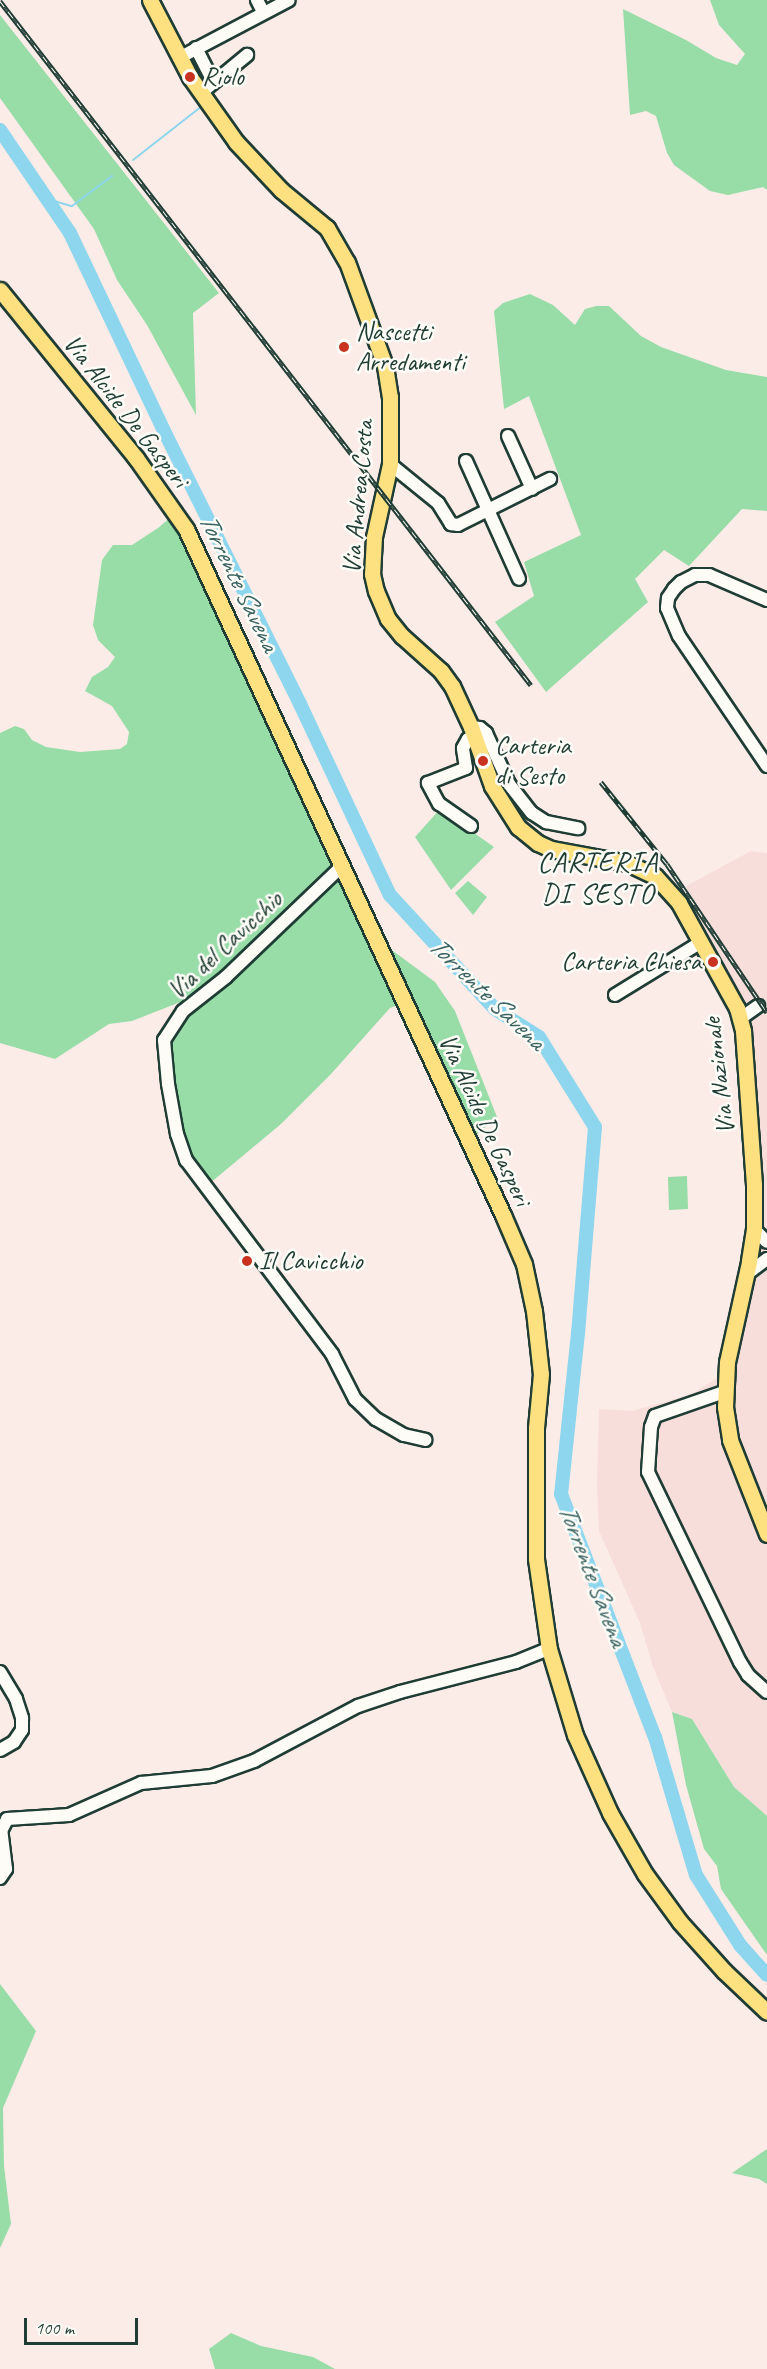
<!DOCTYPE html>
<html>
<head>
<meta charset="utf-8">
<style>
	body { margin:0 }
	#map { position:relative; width:767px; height:2369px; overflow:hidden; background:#fcece8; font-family:Caveat,sans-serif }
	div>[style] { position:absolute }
	.built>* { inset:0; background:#f7deda }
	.green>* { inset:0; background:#98dca8 }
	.stream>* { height:2px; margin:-1px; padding:0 1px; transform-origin:1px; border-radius:1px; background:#8dd6ee }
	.river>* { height:14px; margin:-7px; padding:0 7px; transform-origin:7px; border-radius:7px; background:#8dd6ee }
	.roads { filter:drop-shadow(2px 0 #1f3d34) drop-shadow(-2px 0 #1f3d34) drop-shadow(0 2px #1f3d34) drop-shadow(0 -2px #1f3d34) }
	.minor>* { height:12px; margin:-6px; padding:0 6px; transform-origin:6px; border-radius:6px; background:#fdfcf7 }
	.major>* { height:15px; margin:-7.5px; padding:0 7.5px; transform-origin:7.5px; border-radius:7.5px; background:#fde080 }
	.rail>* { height:4.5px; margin-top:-2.25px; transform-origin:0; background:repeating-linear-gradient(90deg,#fdfcf7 0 7px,#1f3d34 0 14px); box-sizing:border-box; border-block:2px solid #1f3d34 }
	.dots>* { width:16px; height:16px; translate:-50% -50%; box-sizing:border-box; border:3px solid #fdfcf7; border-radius:50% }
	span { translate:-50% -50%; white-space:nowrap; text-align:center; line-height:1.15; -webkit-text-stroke:5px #fdfcf7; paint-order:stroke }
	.poi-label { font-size:26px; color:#1f3d34 }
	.left { translate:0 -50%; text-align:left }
	.right { translate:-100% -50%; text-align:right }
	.street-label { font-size:26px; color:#1f3d34 }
	.water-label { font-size:27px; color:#3a6362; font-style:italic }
	.quarter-label { font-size:28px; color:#1f3d34; letter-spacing:1.5px }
	.scale { position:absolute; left:24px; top:2318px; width:114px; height:27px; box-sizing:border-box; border:3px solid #1f3d34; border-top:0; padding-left:8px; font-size:18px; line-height:21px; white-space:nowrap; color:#1f3d34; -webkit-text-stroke:4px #fdfcf7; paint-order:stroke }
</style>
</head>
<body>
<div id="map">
	<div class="built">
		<div style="clip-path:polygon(751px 851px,767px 853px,767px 1816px,734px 1787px,692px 1719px,672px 1712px,653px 1667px,640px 1623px,599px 1531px,597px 1485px,599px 1409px,632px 1411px,692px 1394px,717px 1378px,739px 1295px,757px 1185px,740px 1028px,748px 1007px,703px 934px,686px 886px)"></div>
	</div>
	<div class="green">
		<div style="clip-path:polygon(710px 0,767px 0,767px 190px,763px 187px,728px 195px,710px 191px,674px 165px,667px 153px,656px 116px,646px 111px,630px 115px,623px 9px,686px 40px,716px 58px,737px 65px,745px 54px,719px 25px)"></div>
		<div style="clip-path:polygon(0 15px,219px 293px,193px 313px,196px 415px,147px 325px,117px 280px,94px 229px,0 98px)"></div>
		<div style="clip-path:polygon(530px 294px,553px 305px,575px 325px,585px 309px,596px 306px,609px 306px,641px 336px,661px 347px,726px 370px,767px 377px,767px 511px,742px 509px,689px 566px,664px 550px,635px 579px,648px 602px,546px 692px,495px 622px,534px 596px,524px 562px,581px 535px,529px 396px,504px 409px,494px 311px,503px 303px)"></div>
		<div style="clip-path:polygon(183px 507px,242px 646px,377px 939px,435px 982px,455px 1011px,497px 1117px,468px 1142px,401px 1004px,390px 1008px,331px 1074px,281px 1124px,209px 1184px,182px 1149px,162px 1055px,183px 1001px,132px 1021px,109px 1024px,55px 1059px,0 1043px,0 733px,15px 726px,24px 729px,32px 740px,46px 747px,80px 752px,120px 749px,127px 744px,129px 732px,112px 706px,85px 691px,92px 677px,108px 667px,115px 657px,98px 640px,93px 625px,102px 560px,113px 545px,132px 545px,158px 528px)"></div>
		<div style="clip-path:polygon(440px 809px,494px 847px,451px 890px,415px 837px)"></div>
		<div style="clip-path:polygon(468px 881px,487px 897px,473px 915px,455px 893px)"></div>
		<div style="clip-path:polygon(687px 1176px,688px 1209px,669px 1210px,668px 1177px)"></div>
		<div style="clip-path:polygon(672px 1712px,692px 1719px,734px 1787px,767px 1816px,767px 1955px,721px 1889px,717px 1866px,704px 1849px,686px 1785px)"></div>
		<div style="clip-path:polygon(0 1984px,36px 2031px,3px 2108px,4px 2166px,11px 2224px,0 2248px)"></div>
		<div style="clip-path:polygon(767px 2149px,767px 2184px,759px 2179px,732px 2173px)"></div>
		<div style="clip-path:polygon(231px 2333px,261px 2346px,313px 2357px,335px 2369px,215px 2369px,209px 2349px)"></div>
	</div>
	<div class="stream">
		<div style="left:133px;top:160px;width:88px;rotate:-38deg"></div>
		<div style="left:47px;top:199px;width:26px;rotate:16deg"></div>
		<div style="left:72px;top:206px;width:50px;rotate:-36.9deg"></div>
	</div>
	<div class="river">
		<div style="left:0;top:130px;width:125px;rotate:55.8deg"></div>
		<div style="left:70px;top:233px;width:224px;rotate:64.6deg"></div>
		<div style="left:166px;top:435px;width:301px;rotate:63.5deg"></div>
		<div style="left:300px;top:704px;width:211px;rotate:64.8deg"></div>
		<div style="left:390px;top:895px;width:155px;rotate:47.4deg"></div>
		<div style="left:495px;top:1009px;width:52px;rotate:32.5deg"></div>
		<div style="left:539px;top:1037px;width:106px;rotate:58.1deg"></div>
		<div style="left:595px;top:1127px;width:207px;rotate:94.7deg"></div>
		<div style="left:578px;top:1333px;width:162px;rotate:96deg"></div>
		<div style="left:561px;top:1494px;width:261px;rotate:68.9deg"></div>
		<div style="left:655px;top:1737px;width:144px;rotate:73.5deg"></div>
		<div style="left:696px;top:1875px;width:83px;rotate:57.8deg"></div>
		<div style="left:740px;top:1945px;width:40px;rotate:48deg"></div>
	</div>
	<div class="roads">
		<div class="minor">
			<div style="left:257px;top:0;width:13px;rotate:63deg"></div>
			<div style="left:196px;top:48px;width:38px;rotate:63deg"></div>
			<div style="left:179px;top:58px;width:124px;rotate:-27.8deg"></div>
			<div style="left:201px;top:93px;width:60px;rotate:-39.6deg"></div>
			<div style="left:508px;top:436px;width:58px;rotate:65.6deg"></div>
			<div style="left:466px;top:461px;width:129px;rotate:65.8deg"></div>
			<div style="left:390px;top:464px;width:62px;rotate:39.1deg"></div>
			<div style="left:438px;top:503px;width:25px;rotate:58deg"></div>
			<div style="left:451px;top:524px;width:7px;rotate:8deg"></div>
			<div style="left:458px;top:525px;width:103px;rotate:-26.6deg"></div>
			<div style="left:767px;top:600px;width:63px;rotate:-156.7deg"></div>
			<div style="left:709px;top:575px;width:14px;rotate:180deg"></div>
			<div style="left:695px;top:575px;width:16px;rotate:153deg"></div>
			<div style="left:681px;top:582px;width:10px;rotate:135deg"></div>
			<div style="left:674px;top:589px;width:11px;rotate:124deg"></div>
			<div style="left:668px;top:598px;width:10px;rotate:96deg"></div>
			<div style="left:667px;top:608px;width:30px;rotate:67deg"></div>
			<div style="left:679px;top:636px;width:157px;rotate:55.9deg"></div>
			<div style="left:471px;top:727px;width:9px;rotate:6deg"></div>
			<div style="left:480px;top:728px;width:8px;rotate:40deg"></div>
			<div style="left:486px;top:733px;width:56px;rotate:65.7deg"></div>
			<div style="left:509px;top:784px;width:37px;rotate:52deg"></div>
			<div style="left:532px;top:813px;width:17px;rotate:33deg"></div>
			<div style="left:546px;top:822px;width:33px;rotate:11deg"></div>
			<div style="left:471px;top:826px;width:39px;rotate:-145deg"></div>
			<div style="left:439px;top:804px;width:24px;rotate:-118deg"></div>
			<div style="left:428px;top:783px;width:41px;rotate:-21.5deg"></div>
			<div style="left:466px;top:768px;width:20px;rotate:-99deg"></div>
			<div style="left:463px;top:748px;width:10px;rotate:-61deg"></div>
			<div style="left:468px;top:739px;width:7px;rotate:-27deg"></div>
			<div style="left:342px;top:866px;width:161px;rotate:136.3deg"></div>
			<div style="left:226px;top:977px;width:55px;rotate:141.7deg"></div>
			<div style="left:183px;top:1011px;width:35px;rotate:123deg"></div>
			<div style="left:164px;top:1040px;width:44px;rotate:84.8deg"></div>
			<div style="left:168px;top:1084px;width:51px;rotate:79.8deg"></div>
			<div style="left:177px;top:1134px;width:28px;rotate:71deg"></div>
			<div style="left:186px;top:1160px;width:243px;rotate:53deg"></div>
			<div style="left:332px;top:1354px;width:51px;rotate:62.9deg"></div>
			<div style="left:355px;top:1399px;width:29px;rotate:44deg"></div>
			<div style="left:376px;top:1419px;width:32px;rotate:30deg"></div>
			<div style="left:404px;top:1435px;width:22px;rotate:13deg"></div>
			<div style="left:615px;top:995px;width:101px;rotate:-31.6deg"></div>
			<div style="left:741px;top:1018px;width:21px;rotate:-35deg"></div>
			<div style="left:754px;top:1229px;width:18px;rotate:45deg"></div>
			<div style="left:747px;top:1274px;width:25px;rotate:-37deg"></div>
			<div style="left:724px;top:1392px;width:73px;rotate:160.8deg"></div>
			<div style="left:655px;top:1416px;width:12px;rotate:110deg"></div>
			<div style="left:651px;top:1427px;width:45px;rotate:93.8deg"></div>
			<div style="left:648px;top:1472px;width:211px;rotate:64.2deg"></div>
			<div style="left:740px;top:1662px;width:15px;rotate:58deg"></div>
			<div style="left:748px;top:1675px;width:25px;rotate:42deg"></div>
			<div style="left:0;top:1672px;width:31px;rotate:59deg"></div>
			<div style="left:16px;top:1699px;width:20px;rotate:72deg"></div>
			<div style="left:22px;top:1718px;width:12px;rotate:90deg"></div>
			<div style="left:22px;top:1730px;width:14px;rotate:124deg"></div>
			<div style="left:14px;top:1742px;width:16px;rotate:150deg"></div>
			<div style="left:0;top:1878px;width:11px;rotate:-56deg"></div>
			<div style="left:6px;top:1869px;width:38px;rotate:-97deg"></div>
			<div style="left:1px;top:1831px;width:13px;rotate:-63deg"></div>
			<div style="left:7px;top:1819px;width:62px;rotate:-3.7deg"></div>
			<div style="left:69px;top:1815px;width:79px;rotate:-24deg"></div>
			<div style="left:141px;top:1783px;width:71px;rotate:-5.6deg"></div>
			<div style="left:212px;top:1776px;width:45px;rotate:-19.7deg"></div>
			<div style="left:254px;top:1761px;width:118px;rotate:-27.9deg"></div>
			<div style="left:358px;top:1706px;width:44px;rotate:-18.4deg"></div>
			<div style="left:400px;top:1692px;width:120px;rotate:-14.5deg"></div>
			<div style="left:516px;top:1662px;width:35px;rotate:-22deg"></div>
		</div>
		<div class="major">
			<div style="left:150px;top:0;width:87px;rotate:62.5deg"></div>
			<div style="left:190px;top:77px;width:80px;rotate:54.7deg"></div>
			<div style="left:236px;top:142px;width:66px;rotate:46.8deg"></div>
			<div style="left:281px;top:190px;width:60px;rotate:39.6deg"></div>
			<div style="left:327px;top:228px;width:39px;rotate:60deg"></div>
			<div style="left:347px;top:262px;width:111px;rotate:69.9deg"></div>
			<div style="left:385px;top:366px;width:31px;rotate:81deg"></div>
			<div style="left:390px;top:397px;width:67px;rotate:90deg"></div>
			<div style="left:390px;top:464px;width:75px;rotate:102.4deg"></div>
			<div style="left:374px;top:537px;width:37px;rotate:93deg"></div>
			<div style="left:372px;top:574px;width:17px;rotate:77deg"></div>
			<div style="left:376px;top:591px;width:30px;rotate:67deg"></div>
			<div style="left:388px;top:619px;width:22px;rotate:51deg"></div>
			<div style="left:402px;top:636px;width:52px;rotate:41.9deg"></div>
			<div style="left:441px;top:671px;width:19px;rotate:54deg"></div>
			<div style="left:452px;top:686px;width:45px;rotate:65.1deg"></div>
			<div style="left:471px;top:727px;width:63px;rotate:70.4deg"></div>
			<div style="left:492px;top:786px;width:49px;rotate:57.6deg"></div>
			<div style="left:518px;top:827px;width:26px;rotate:39deg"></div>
			<div style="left:538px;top:843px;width:14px;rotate:25deg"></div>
			<div style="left:551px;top:849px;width:77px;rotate:10.4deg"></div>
			<div style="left:627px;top:863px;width:31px;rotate:25deg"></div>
			<div style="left:655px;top:876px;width:36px;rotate:48deg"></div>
			<div style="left:679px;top:903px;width:120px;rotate:61.1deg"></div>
			<div style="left:737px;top:1008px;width:24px;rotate:75deg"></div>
			<div style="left:743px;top:1031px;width:154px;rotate:85.9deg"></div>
			<div style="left:754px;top:1185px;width:44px;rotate:90deg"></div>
			<div style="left:754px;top:1229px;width:33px;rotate:99deg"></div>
			<div style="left:749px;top:1262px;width:102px;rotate:102.4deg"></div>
			<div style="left:727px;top:1362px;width:45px;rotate:92.5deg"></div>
			<div style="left:725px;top:1407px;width:33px;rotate:81deg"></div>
			<div style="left:730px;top:1440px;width:101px;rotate:68.5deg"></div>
			<div style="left:0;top:290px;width:216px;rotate:51deg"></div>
			<div style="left:136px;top:458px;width:87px;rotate:54.8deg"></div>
			<div style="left:186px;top:529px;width:756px;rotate:65.2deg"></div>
			<div style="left:503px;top:1215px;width:53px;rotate:66.8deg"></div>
			<div style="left:524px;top:1264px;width:48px;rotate:78deg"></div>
			<div style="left:534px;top:1311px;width:63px;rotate:83.7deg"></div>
			<div style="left:541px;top:1374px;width:54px;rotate:95.3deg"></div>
			<div style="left:536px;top:1428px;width:131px;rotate:90deg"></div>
			<div style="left:536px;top:1559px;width:91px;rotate:81.8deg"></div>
			<div style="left:549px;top:1649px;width:90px;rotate:73.2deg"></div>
			<div style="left:575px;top:1735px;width:85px;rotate:65.8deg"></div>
			<div style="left:610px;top:1813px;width:70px;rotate:60.2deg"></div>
			<div style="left:645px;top:1874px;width:59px;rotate:53.9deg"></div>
			<div style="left:680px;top:1922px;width:66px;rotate:48.1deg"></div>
			<div style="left:724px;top:1971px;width:59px;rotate:43.6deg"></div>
		</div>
	</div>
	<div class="rail">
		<div style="left:0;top:1px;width:866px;rotate:52.18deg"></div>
		<div style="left:601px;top:782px;width:105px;rotate:51.2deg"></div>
		<div style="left:667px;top:864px;width:179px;rotate:56deg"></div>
	</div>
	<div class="dots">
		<div style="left:190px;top:77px;background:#c8321e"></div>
		<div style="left:344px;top:347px;background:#c8321e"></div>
		<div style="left:483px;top:761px;background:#c8321e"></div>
		<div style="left:713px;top:962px;background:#c8321e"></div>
		<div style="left:247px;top:1261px;background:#c8321e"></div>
	</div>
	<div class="poi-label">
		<span class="left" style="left:202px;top:77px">Riolo</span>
		<span class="left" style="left:356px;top:347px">Nascetti<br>Arredamenti</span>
		<span class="left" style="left:495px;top:761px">Carteria<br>di Sesto</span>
		<span class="right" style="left:701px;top:962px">Carteria Chiesa</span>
		<span class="left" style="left:259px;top:1261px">Il Cavicchio</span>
	</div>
	<div class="street-label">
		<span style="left:126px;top:411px;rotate:52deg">Via Alcide De Gasperi</span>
		<span style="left:358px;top:497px;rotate:-85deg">Via Andrea Costa</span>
		<span style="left:225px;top:945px;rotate:-43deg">Via del Cavicchio</span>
		<span style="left:719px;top:1076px;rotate:-97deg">Via Nazionale</span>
		<span style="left:485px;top:1120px;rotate:65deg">Via Alcide De Gasperi</span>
	</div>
	<div class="water-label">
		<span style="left:239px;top:582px;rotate:64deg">Torrente Savena</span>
		<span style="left:487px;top:993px;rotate:44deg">Torrente Savena</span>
		<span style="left:593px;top:1575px;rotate:69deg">Torrente Savena</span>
	</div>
	<div class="quarter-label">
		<span style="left:598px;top:878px">CARTERIA<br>DI SESTO</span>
	</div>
	<div class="scale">100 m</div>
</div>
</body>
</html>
